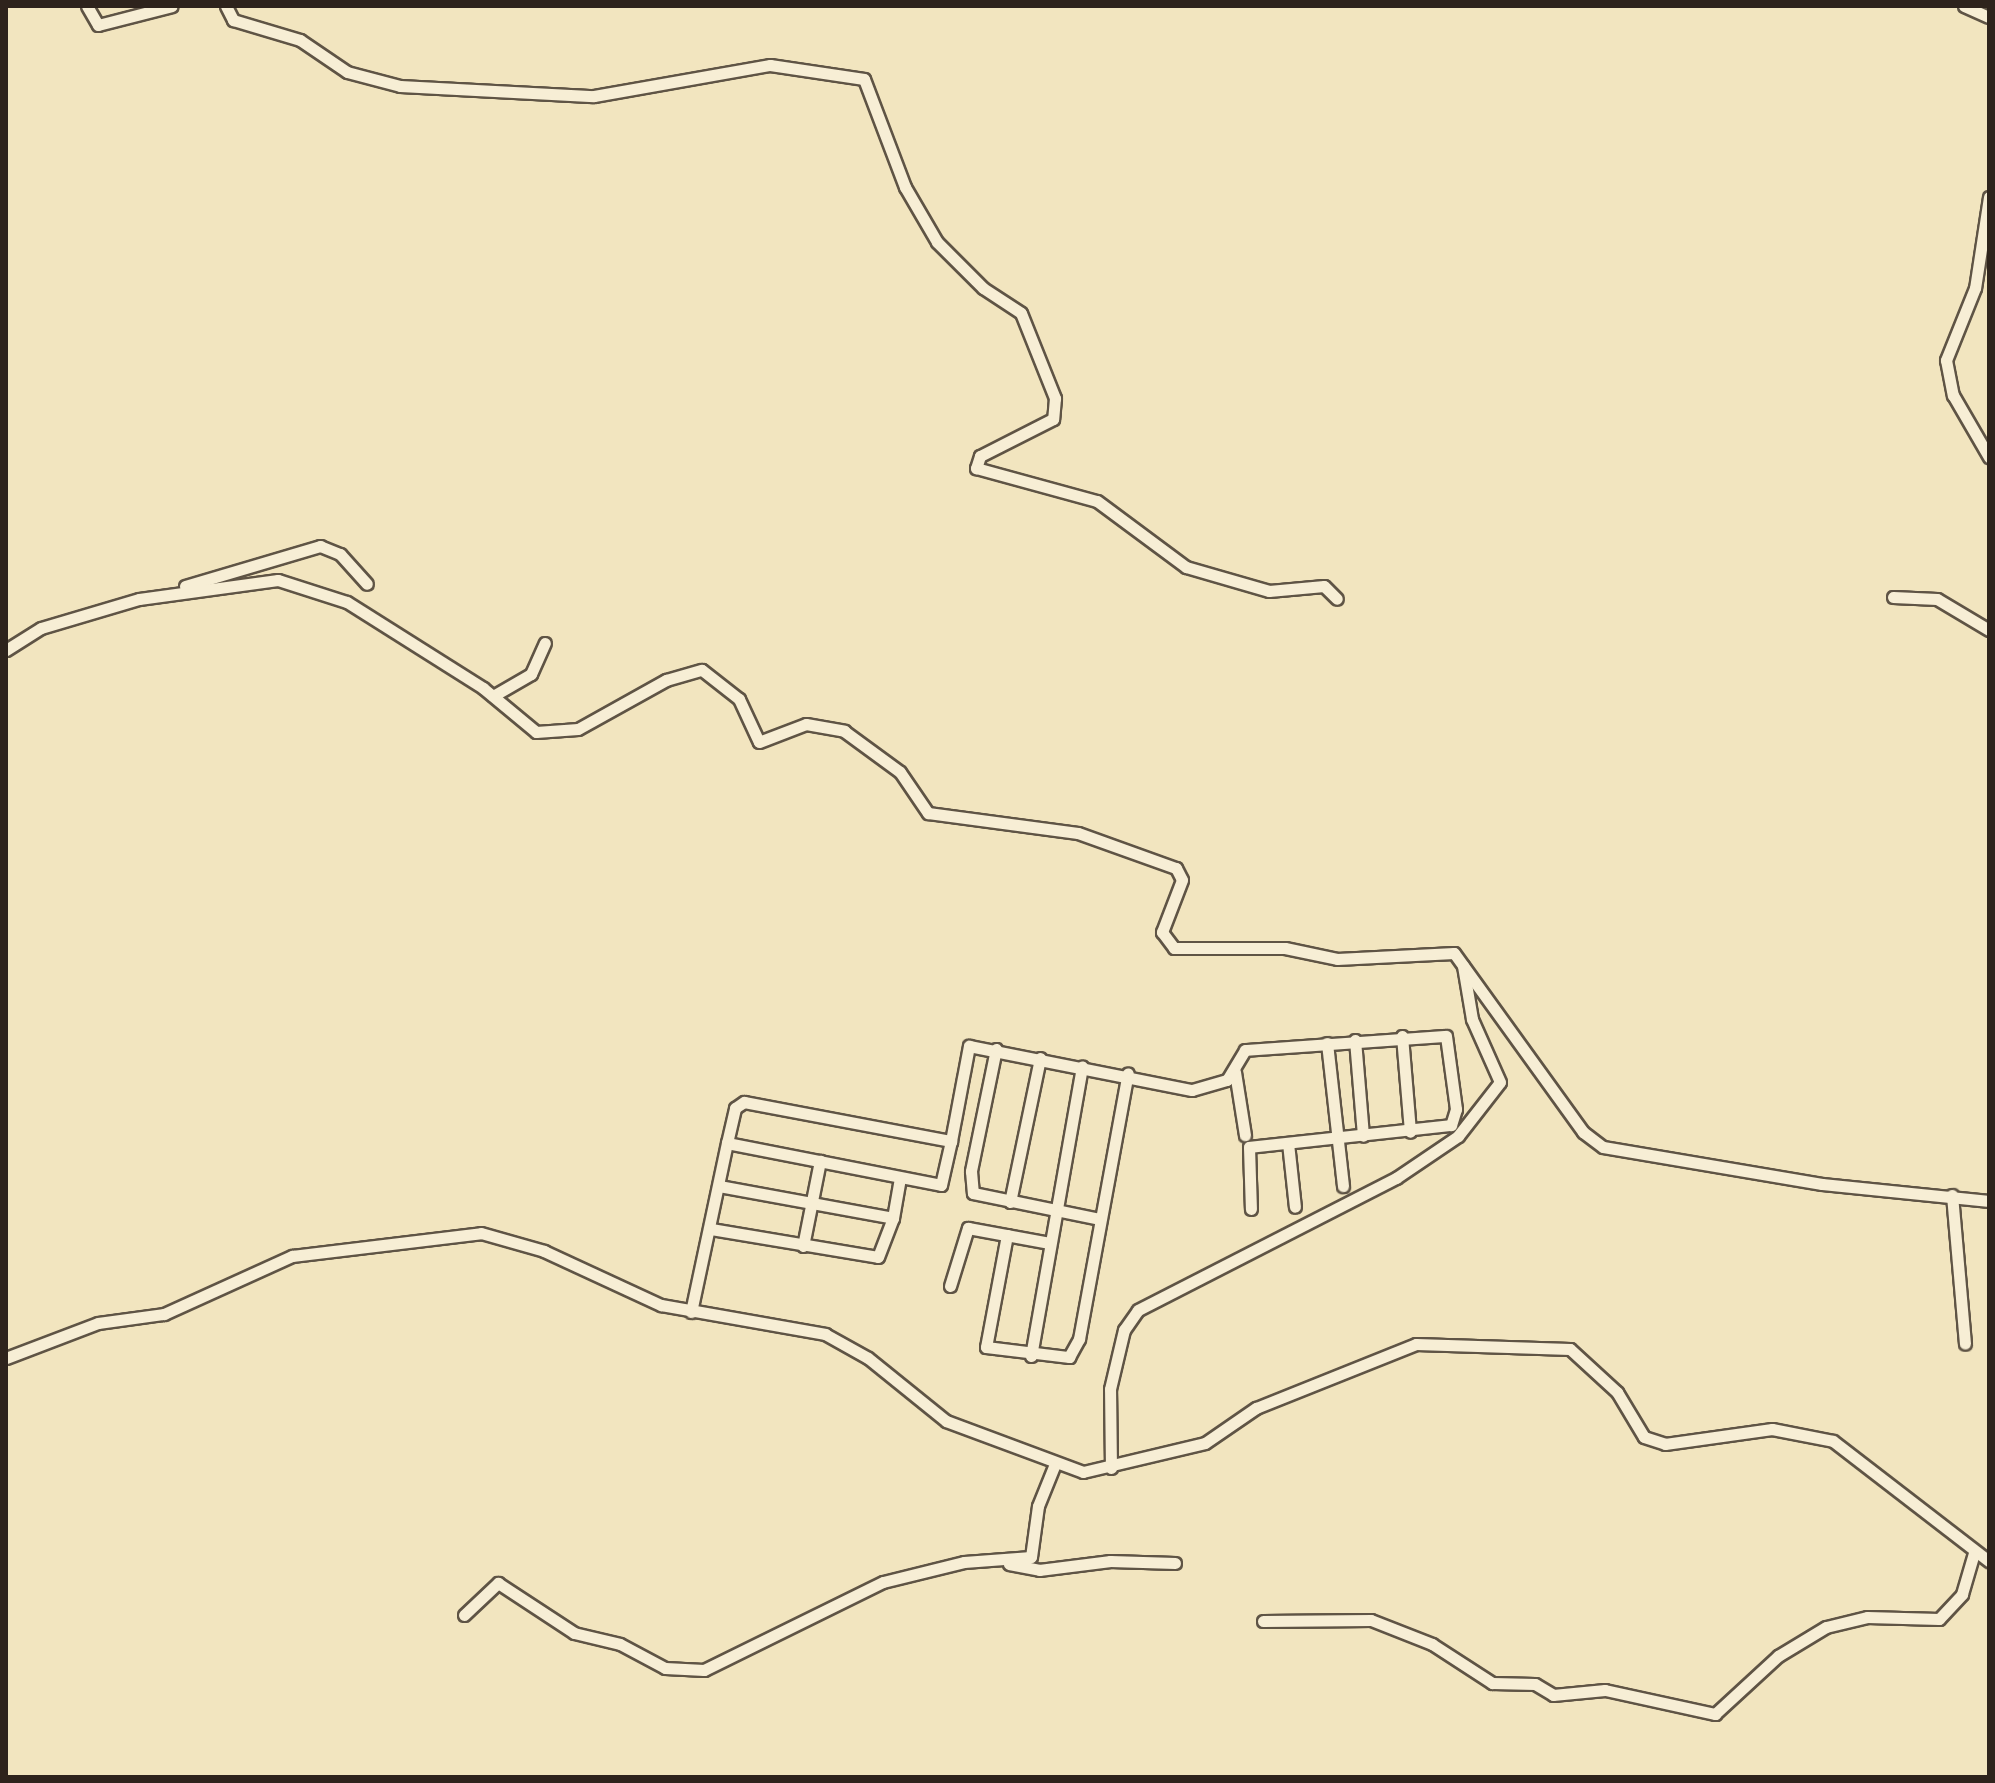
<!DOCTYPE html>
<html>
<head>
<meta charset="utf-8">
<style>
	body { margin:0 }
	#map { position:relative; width:1995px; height:1783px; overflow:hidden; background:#f2e5bf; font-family:"Old Standard TT",serif }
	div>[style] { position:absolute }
	.roads { filter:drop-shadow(2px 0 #5f5445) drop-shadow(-2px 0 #5f5445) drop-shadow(0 2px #5f5445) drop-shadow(0 -2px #5f5445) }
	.minor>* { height:11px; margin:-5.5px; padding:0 5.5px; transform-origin:5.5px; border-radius:5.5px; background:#f7eed5 }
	span { translate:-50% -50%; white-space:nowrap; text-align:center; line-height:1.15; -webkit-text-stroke:8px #f7eed5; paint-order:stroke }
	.frame { position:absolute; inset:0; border:8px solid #2e231c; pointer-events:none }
</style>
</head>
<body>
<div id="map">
	<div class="roads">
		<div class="minor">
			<div style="left:87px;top:6px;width:22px;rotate:60deg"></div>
			<div style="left:98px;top:25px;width:76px;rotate:-14.4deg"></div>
			<div style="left:226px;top:6px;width:16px;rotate:63deg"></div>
			<div style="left:233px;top:20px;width:70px;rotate:16.6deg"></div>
			<div style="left:300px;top:40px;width:57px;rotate:34.2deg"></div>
			<div style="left:347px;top:72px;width:55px;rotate:14.8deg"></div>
			<div style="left:400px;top:86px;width:194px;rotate:3deg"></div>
			<div style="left:594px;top:96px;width:179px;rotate:-10deg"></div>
			<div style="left:770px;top:65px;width:95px;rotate:8.5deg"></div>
			<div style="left:864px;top:79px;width:116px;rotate:69.2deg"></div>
			<div style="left:905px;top:187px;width:64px;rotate:59.8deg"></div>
			<div style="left:937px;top:242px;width:65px;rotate:45deg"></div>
			<div style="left:983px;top:288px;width:45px;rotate:33.3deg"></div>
			<div style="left:1021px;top:313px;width:92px;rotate:68.2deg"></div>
			<div style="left:1055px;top:398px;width:21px;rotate:95deg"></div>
			<div style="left:1053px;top:419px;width:82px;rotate:153.1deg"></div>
			<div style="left:980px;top:456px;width:13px;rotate:108deg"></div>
			<div style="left:976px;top:468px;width:125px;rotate:15.3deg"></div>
			<div style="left:1097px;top:501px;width:111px;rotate:36.6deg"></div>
			<div style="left:1186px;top:567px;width:86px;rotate:16.1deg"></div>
			<div style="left:1269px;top:591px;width:55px;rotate:-5.2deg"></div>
			<div style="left:1324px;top:586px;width:18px;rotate:45deg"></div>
			<div style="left:1964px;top:6px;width:27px;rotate:24deg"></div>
			<div style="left:1989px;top:197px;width:92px;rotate:98.7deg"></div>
			<div style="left:1975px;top:288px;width:78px;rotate:111.9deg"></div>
			<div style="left:1946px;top:360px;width:36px;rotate:79deg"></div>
			<div style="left:1953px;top:395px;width:72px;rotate:59.9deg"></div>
			<div style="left:185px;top:586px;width:141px;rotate:-16.5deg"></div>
			<div style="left:320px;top:546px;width:22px;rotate:22deg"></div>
			<div style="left:340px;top:554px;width:40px;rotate:48deg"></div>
			<div style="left:1893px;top:597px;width:44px;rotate:2.6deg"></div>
			<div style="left:1937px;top:599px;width:61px;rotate:30.8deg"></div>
			<div style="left:6px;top:650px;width:41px;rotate:-32.2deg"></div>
			<div style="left:41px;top:628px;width:102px;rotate:-16.5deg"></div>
			<div style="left:139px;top:599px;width:140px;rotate:-7.8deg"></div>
			<div style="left:278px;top:580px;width:72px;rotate:17.7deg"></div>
			<div style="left:347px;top:602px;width:161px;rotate:32.3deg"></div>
			<div style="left:483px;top:688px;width:69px;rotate:39.7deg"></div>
			<div style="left:536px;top:732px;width:42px;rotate:-4.1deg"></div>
			<div style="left:578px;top:729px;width:101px;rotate:-29.1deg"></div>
			<div style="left:666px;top:680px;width:37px;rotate:-16deg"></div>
			<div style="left:702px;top:670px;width:47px;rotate:38.1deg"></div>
			<div style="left:739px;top:699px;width:47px;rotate:65.1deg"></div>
			<div style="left:759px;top:742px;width:50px;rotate:-21deg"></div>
			<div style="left:806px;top:724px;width:39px;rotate:10deg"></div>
			<div style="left:844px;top:731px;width:69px;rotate:36.2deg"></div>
			<div style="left:900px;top:772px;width:50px;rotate:55.7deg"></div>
			<div style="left:928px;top:813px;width:151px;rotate:7.6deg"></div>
			<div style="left:1078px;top:833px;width:104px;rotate:19.7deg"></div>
			<div style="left:1176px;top:868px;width:13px;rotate:63deg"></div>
			<div style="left:1182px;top:880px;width:56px;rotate:111deg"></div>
			<div style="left:1162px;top:932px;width:20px;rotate:53deg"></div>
			<div style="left:1174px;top:948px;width:111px"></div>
			<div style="left:1285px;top:948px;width:53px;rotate:11.9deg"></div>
			<div style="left:1337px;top:959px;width:117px;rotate:-2.9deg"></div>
			<div style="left:1454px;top:953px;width:221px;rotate:54.2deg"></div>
			<div style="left:1583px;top:1132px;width:25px;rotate:37deg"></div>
			<div style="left:1603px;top:1147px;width:222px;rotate:9.6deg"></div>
			<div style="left:1822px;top:1184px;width:168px;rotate:5.8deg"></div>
			<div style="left:493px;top:696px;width:44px;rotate:-30.1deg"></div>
			<div style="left:531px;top:674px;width:34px;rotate:-66deg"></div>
			<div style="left:1402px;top:1036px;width:96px;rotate:85.2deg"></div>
			<div style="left:1355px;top:1040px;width:96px;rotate:85.2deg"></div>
			<div style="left:1327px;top:1043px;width:144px;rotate:83.6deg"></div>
			<div style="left:996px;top:1049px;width:125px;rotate:101.6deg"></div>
			<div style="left:971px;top:1171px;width:22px;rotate:85deg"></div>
			<div style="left:973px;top:1193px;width:130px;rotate:11.6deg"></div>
			<div style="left:1235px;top:1072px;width:64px;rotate:81deg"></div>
			<div style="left:727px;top:1143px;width:36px;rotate:-77deg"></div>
			<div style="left:735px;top:1108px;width:11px;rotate:-34deg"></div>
			<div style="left:744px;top:1102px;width:211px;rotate:10.7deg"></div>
			<div style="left:951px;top:1141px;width:97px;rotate:-79.3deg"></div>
			<div style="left:969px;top:1046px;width:227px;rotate:11.2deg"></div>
			<div style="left:1192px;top:1090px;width:36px;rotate:-16deg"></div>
			<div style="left:1227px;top:1080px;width:35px;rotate:-59deg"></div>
			<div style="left:1245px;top:1050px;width:201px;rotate:-4deg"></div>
			<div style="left:1446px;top:1036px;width:74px;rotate:82.2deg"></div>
			<div style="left:1456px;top:1109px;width:17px;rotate:107deg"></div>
			<div style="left:1451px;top:1125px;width:203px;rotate:173.8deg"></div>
			<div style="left:1249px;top:1147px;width:62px;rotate:88.2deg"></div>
			<div style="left:1288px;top:1143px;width:64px;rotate:83.8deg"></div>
			<div style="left:719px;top:1186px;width:177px;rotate:10.4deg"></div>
			<div style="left:893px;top:1218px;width:41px;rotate:-80.1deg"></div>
			<div style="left:1952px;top:1195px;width:149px;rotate:85deg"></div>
			<div style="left:1010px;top:1202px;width:147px;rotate:-78.2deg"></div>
			<div style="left:711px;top:1229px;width:169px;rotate:9.5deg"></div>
			<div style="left:878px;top:1257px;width:42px;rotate:-69deg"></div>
			<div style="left:1007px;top:1235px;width:114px;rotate:100.6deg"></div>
			<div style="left:986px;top:1347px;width:84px;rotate:6.9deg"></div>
			<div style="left:1069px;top:1357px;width:21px;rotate:-61deg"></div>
			<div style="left:1079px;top:1339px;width:270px;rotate:-79.6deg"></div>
			<div style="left:803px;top:1246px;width:87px;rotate:-78.7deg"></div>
			<div style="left:950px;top:1286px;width:61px;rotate:-72.8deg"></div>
			<div style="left:968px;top:1228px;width:83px;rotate:10.4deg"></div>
			<div style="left:691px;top:1312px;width:173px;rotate:-78deg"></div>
			<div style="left:727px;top:1143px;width:218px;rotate:11.1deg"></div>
			<div style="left:941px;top:1185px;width:45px;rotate:-77.2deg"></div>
			<div style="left:1031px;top:1356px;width:294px;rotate:-80deg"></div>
			<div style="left:6px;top:1358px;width:98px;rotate:-20.8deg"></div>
			<div style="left:98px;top:1323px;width:67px;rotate:-7.8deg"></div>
			<div style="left:164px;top:1314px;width:141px;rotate:-24.4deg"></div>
			<div style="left:292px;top:1256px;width:190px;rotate:-6.9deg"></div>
			<div style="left:481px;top:1233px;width:66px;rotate:15.9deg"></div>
			<div style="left:544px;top:1251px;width:129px;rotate:24.8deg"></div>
			<div style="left:661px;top:1305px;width:167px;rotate:10deg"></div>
			<div style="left:825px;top:1334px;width:49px;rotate:29.2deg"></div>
			<div style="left:868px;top:1358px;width:100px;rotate:38.9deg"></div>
			<div style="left:946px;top:1421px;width:146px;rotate:20.4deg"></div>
			<div style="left:1083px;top:1472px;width:125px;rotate:-13.4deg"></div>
			<div style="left:1205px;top:1443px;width:62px;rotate:-34.5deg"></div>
			<div style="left:1256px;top:1408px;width:172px;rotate:-21.8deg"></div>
			<div style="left:1416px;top:1344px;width:154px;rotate:1.9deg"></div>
			<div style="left:1570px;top:1349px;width:64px;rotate:42.5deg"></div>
			<div style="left:1617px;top:1392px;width:52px;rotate:59deg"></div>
			<div style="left:1644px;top:1437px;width:22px;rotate:18deg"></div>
			<div style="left:1665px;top:1444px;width:108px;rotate:-8deg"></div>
			<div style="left:1772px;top:1429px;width:62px;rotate:11.1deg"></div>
			<div style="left:1833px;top:1441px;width:197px;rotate:37.6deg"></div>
			<div style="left:1111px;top:1468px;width:79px;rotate:-90.7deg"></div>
			<div style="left:1110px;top:1389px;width:61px;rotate:-76.7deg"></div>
			<div style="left:1124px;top:1330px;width:24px;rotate:-55deg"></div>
			<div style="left:1138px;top:1310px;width:290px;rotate:-27.1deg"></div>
			<div style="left:1396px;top:1178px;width:75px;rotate:-34.1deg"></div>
			<div style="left:1458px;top:1136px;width:68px;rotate:-52.1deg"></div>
			<div style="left:1500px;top:1082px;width:69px;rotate:-114deg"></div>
			<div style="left:1472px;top:1019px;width:54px;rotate:-99.6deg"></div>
			<div style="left:1009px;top:1564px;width:31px;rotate:11deg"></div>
			<div style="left:1039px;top:1570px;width:72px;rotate:-7.2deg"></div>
			<div style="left:1110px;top:1561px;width:65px;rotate:1.8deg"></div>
			<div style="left:464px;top:1615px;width:47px;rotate:-43.3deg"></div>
			<div style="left:498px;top:1583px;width:91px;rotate:33.3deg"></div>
			<div style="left:574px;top:1633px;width:47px;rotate:13.4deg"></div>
			<div style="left:620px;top:1644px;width:51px;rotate:28.1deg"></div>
			<div style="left:665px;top:1668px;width:39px;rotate:3deg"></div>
			<div style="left:704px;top:1670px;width:199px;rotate:-26.2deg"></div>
			<div style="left:883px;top:1582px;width:83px;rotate:-13.9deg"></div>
			<div style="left:964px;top:1562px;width:67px;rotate:-4.3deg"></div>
			<div style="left:1031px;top:1557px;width:51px;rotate:-82.2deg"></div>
			<div style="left:1038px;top:1506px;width:45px;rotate:-68deg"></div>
			<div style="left:1263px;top:1621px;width:108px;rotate:-0.5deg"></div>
			<div style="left:1371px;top:1620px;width:66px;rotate:21.5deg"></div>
			<div style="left:1432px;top:1644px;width:72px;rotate:33deg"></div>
			<div style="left:1492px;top:1683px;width:43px;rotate:1.3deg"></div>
			<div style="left:1535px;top:1684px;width:21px;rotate:31deg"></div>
			<div style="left:1553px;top:1695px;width:52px;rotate:-5.5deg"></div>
			<div style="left:1605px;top:1690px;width:113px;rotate:12.3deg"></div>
			<div style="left:1715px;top:1714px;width:86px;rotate:-42.6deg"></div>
			<div style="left:1778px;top:1656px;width:56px;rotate:-31.1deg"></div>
			<div style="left:1826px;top:1627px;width:42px;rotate:-13.7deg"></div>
			<div style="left:1867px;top:1617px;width:72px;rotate:1.6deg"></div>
			<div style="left:1939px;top:1619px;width:34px;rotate:-47deg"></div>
			<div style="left:1962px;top:1594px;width:43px;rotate:-73.7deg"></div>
		</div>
	</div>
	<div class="frame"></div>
</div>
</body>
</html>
